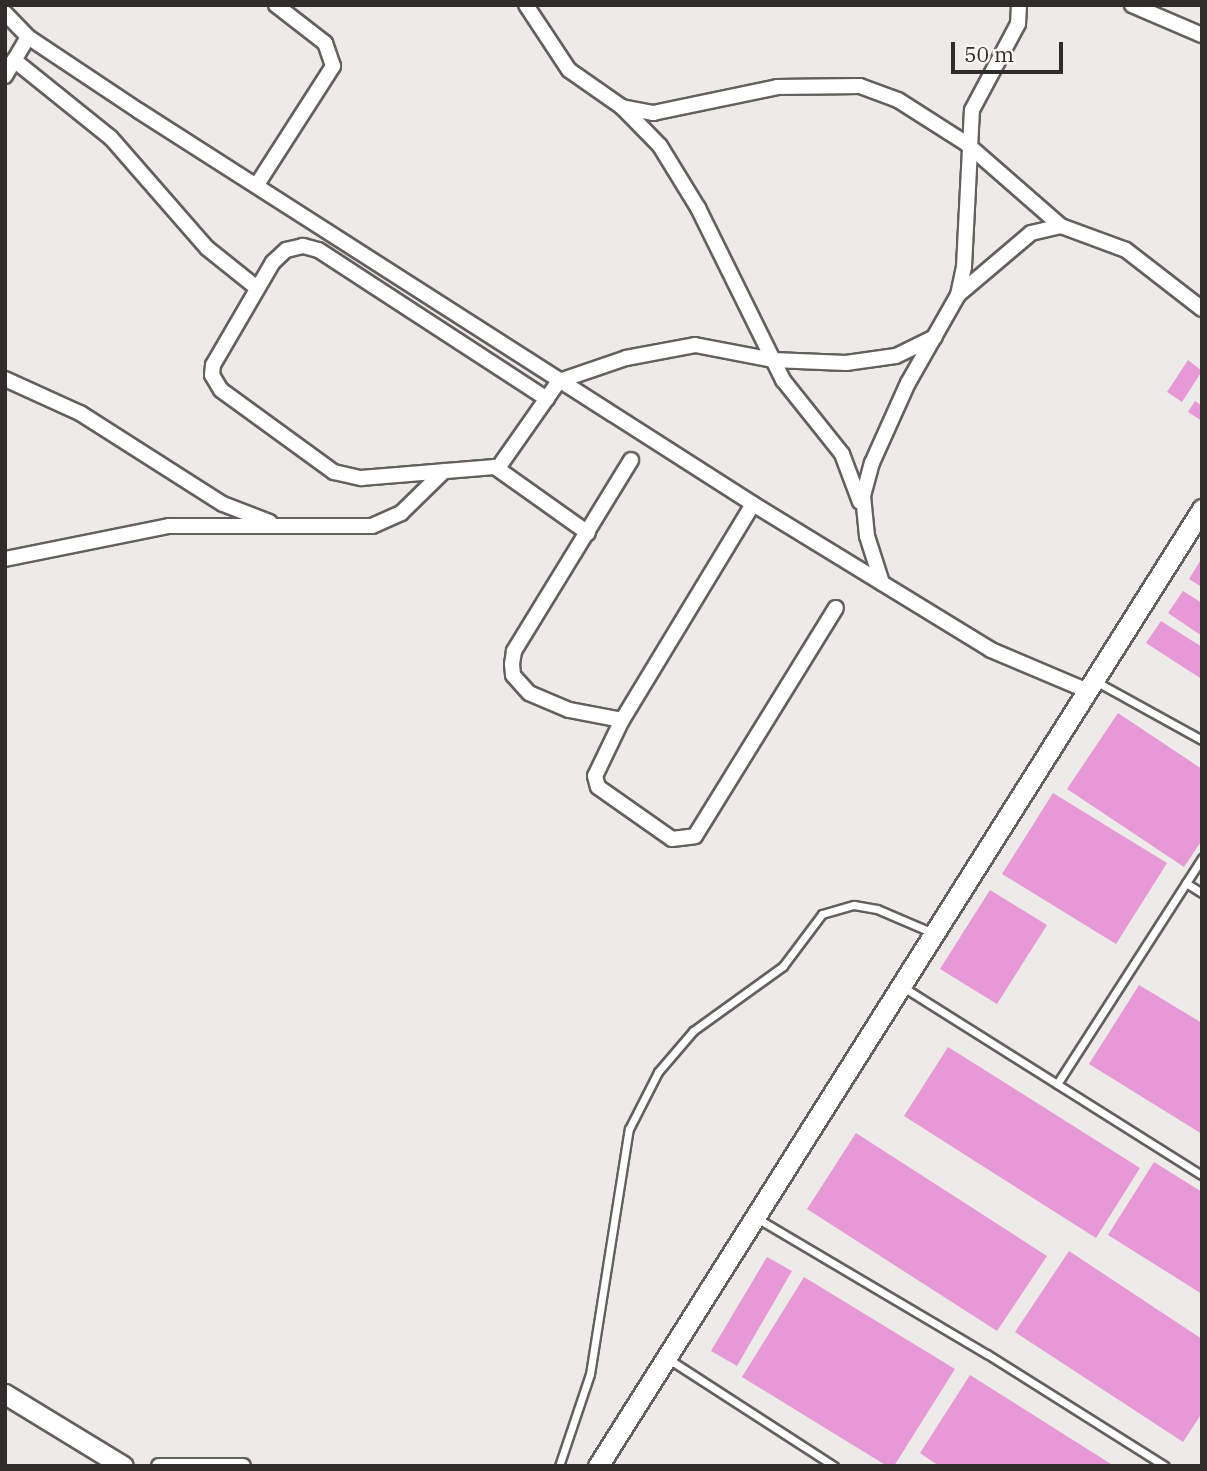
<!DOCTYPE html>
<html>
<head>
<meta charset="utf-8">
<style>
	body { margin:0 }
	#map { position:relative; width:1207px; height:1471px; overflow:hidden; background:#edebe7; font-family:"IBM Plex Serif",serif }
	div>[style] { position:absolute }
	.building>* { inset:0; background:#e798d6 }
	.roads { filter:drop-shadow(2px 0 #63615d) drop-shadow(-2px 0 #63615d) drop-shadow(0 2px #63615d) drop-shadow(0 -2px #63615d) }
	.service>* { height:7px; margin:-3.5px; padding:0 3.5px; transform-origin:3.5px; border-radius:3.5px; background:#fff }
	.minor>* { height:14px; margin:-7px; padding:0 7px; transform-origin:7px; border-radius:7px; background:#fff }
	.secondary>* { height:19px; margin:-9.5px; padding:0 9.5px; transform-origin:9.5px; border-radius:9.5px; background:#fff }
	span { translate:-50% -50%; white-space:nowrap; text-align:center; line-height:1.15; -webkit-text-stroke:7px #faf8f4; paint-order:stroke }
	.frame { position:absolute; inset:0; border:7px solid #2e2d2c; pointer-events:none }
	.scale { position:absolute; left:951px; top:42px; width:112px; height:32px; box-sizing:border-box; border:4px solid #2e2d2c; border-top:0; padding-left:9px; font-size:21px; line-height:24px; white-space:nowrap; color:#2e2d2c; -webkit-text-stroke:5px #faf8f4; paint-order:stroke }
</style>
</head>
<body>
<div id="map">
	<div class="building">
		<div style="clip-path:polygon(1188px 360px,1202px 371px,1182px 402px,1167px 392px)"></div>
		<div style="clip-path:polygon(1195px 401px,1202px 406px,1202px 421px,1188px 412px)"></div>
		<div style="clip-path:polygon(1202px 558px,1202px 587px,1189px 579px)"></div>
		<div style="clip-path:polygon(1183px 591px,1202px 603px,1202px 636px,1168px 613px)"></div>
		<div style="clip-path:polygon(1161px 621px,1202px 647px,1200px 678px,1146px 643px)"></div>
		<div style="clip-path:polygon(1118px 713px,1202px 769px,1202px 840px,1184px 867px,1067px 789px)"></div>
		<div style="clip-path:polygon(1053px 793px,1167px 863px,1116px 944px,1002px 874px)"></div>
		<div style="clip-path:polygon(990px 890px,1047px 925px,997px 1004px,940px 969px)"></div>
		<div style="clip-path:polygon(1139px 985px,1202px 1023px,1202px 1134px,1089px 1064px)"></div>
		<div style="clip-path:polygon(948px 1047px,1140px 1168px,1096px 1238px,904px 1116px)"></div>
		<div style="clip-path:polygon(856px 1133px,1047px 1256px,997px 1331px,807px 1209px)"></div>
		<div style="clip-path:polygon(1154px 1162px,1202px 1192px,1202px 1294px,1108px 1235px)"></div>
		<div style="clip-path:polygon(1069px 1251px,1202px 1339px,1202px 1413px,1183px 1442px,1015px 1332px)"></div>
		<div style="clip-path:polygon(767px 1257px,792px 1271px,737px 1366px,711px 1351px)"></div>
		<div style="clip-path:polygon(804px 1277px,955px 1369px,894px 1466px,887px 1466px,742px 1377px)"></div>
		<div style="clip-path:polygon(970px 1375px,1111px 1464px,1109px 1466px,939px 1466px,920px 1453px)"></div>
	</div>
	<div class="roads">
		<div class="service">
			<div style="left:1095px;top:681px;width:122px;rotate:28.9deg"></div>
			<div style="left:1186px;top:883px;width:19px;rotate:32deg"></div>
			<div style="left:903px;top:987px;width:353px;rotate:32.2deg"></div>
			<div style="left:1057px;top:1084px;width:269px;rotate:-57.3deg"></div>
			<div style="left:755px;top:1217px;width:269px;rotate:30.6deg"></div>
			<div style="left:987px;top:1354px;width:210px;rotate:32.2deg"></div>
			<div style="left:667px;top:1358px;width:199px;rotate:32.9deg"></div>
			<div style="left:559px;top:1466px;width:97px;rotate:-71.4deg"></div>
			<div style="left:590px;top:1374px;width:248px;rotate:-81deg"></div>
			<div style="left:629px;top:1129px;width:64px;rotate:-63deg"></div>
			<div style="left:658px;top:1072px;width:54px;rotate:-49.5deg"></div>
			<div style="left:693px;top:1031px;width:111px;rotate:-35.8deg"></div>
			<div style="left:783px;top:966px;width:65px;rotate:-53.1deg"></div>
			<div style="left:822px;top:914px;width:33px;rotate:-16deg"></div>
			<div style="left:854px;top:905px;width:23px;rotate:10deg"></div>
			<div style="left:877px;top:909px;width:61px;rotate:23.2deg"></div>
		</div>
		<div class="minor">
			<div style="left:526px;top:5px;width:78px;rotate:56.5deg"></div>
			<div style="left:569px;top:70px;width:65px;rotate:34.9deg"></div>
			<div style="left:622px;top:107px;width:54px;rotate:45.7deg"></div>
			<div style="left:660px;top:146px;width:73px;rotate:58.5deg"></div>
			<div style="left:698px;top:208px;width:192px;rotate:63.7deg"></div>
			<div style="left:783px;top:380px;width:95px;rotate:51.4deg"></div>
			<div style="left:842px;top:454px;width:51px;rotate:69.4deg"></div>
			<div style="left:1132px;top:5px;width:76px;rotate:23.2deg"></div>
			<div style="left:5px;top:13px;width:33px;rotate:46deg"></div>
			<div style="left:28px;top:37px;width:133px;rotate:33.7deg"></div>
			<div style="left:139px;top:111px;width:729px;rotate:32.62deg"></div>
			<div style="left:753px;top:504px;width:279px;rotate:31.5deg"></div>
			<div style="left:991px;top:650px;width:105px;rotate:22.9deg"></div>
			<div style="left:14px;top:60px;width:124px;rotate:38.8deg"></div>
			<div style="left:111px;top:138px;width:146px;rotate:48.9deg"></div>
			<div style="left:207px;top:248px;width:64px;rotate:38.7deg"></div>
			<div style="left:5px;top:76px;width:45px;rotate:-59.5deg"></div>
			<div style="left:622px;top:107px;width:32px;rotate:11deg"></div>
			<div style="left:653px;top:113px;width:127px;rotate:-11.8deg"></div>
			<div style="left:777px;top:87px;width:83px;rotate:-0.7deg"></div>
			<div style="left:860px;top:86px;width:40px;rotate:20.2deg"></div>
			<div style="left:898px;top:100px;width:82px;rotate:32.5deg"></div>
			<div style="left:967px;top:144px;width:125px;rotate:41.1deg"></div>
			<div style="left:1061px;top:226px;width:69px;rotate:20.3deg"></div>
			<div style="left:1126px;top:250px;width:96px;rotate:37.8deg"></div>
			<div style="left:258px;top:183px;width:139px;rotate:-57.3deg"></div>
			<div style="left:333px;top:66px;width:24px;rotate:-109deg"></div>
			<div style="left:325px;top:43px;width:62px;rotate:-142.2deg"></div>
			<div style="left:958px;top:295px;width:96px;rotate:-40.3deg"></div>
			<div style="left:1031px;top:233px;width:31px;rotate:-13deg"></div>
			<div style="left:5px;top:379px;width:82px;rotate:24.4deg"></div>
			<div style="left:80px;top:413px;width:169px;rotate:32.5deg"></div>
			<div style="left:223px;top:504px;width:50px;rotate:21deg"></div>
			<div style="left:547px;top:399px;width:273px;rotate:-146.9deg"></div>
			<div style="left:318px;top:250px;width:16px;rotate:-165deg"></div>
			<div style="left:303px;top:246px;width:17px;rotate:167deg"></div>
			<div style="left:286px;top:250px;width:18px;rotate:137deg"></div>
			<div style="left:273px;top:262px;width:119px;rotate:120.2deg"></div>
			<div style="left:213px;top:365px;width:10px;rotate:96deg"></div>
			<div style="left:212px;top:375px;width:17px;rotate:59deg"></div>
			<div style="left:221px;top:390px;width:140px;rotate:36deg"></div>
			<div style="left:334px;top:472px;width:28px;rotate:13deg"></div>
			<div style="left:361px;top:478px;width:134px;rotate:-4.7deg"></div>
			<div style="left:495px;top:467px;width:114px;rotate:35.4deg"></div>
			<div style="left:498px;top:468px;width:106px;rotate:-55deg"></div>
			<div style="left:559px;top:381px;width:71px;rotate:-18.9deg"></div>
			<div style="left:626px;top:358px;width:70px;rotate:-10.7deg"></div>
			<div style="left:695px;top:345px;width:79px;rotate:10.9deg"></div>
			<div style="left:773px;top:360px;width:73px;rotate:2.4deg"></div>
			<div style="left:846px;top:363px;width:50px;rotate:-8deg"></div>
			<div style="left:896px;top:356px;width:43px;rotate:-26deg"></div>
			<div style="left:753px;top:504px;width:253px;rotate:121.2deg"></div>
			<div style="left:622px;top:720px;width:62px;rotate:115.7deg"></div>
			<div style="left:595px;top:776px;width:11px;rotate:75deg"></div>
			<div style="left:598px;top:787px;width:90px;rotate:35.1deg"></div>
			<div style="left:672px;top:839px;width:23px;rotate:-7deg"></div>
			<div style="left:695px;top:836px;width:268px;rotate:-58.3deg"></div>
			<div style="left:5px;top:559px;width:167px;rotate:-11.4deg"></div>
			<div style="left:169px;top:526px;width:203px"></div>
			<div style="left:372px;top:526px;width:32px;rotate:-24deg"></div>
			<div style="left:401px;top:513px;width:60px;rotate:-44.3deg"></div>
			<div style="left:882px;top:583px;width:49px;rotate:-107.7deg"></div>
			<div style="left:867px;top:536px;width:40px;rotate:-95.7deg"></div>
			<div style="left:863px;top:496px;width:34px;rotate:-75deg"></div>
			<div style="left:872px;top:463px;width:88px;rotate:-65.8deg"></div>
			<div style="left:908px;top:383px;width:101px;rotate:-60.4deg"></div>
			<div style="left:958px;top:295px;width:29px;rotate:-78deg"></div>
			<div style="left:964px;top:267px;width:157px;rotate:-87.1deg"></div>
			<div style="left:972px;top:110px;width:98px;rotate:-61.9deg"></div>
			<div style="left:1018px;top:24px;width:19px;rotate:-87deg"></div>
			<div style="left:622px;top:720px;width:54px;rotate:-169.3deg"></div>
			<div style="left:569px;top:710px;width:43px;rotate:-157deg"></div>
			<div style="left:529px;top:693px;width:24px;rotate:-132deg"></div>
			<div style="left:513px;top:675px;width:11px;rotate:-95deg"></div>
			<div style="left:512px;top:664px;width:13px;rotate:-81deg"></div>
			<div style="left:514px;top:651px;width:224px;rotate:-58.5deg"></div>
			<div style="left:159px;top:1466px;width:84px"></div>
		</div>
		<div class="secondary">
			<div style="left:5px;top:1394px;width:138px;rotate:31.4deg"></div>
			<div style="left:598px;top:1466px;width:1132px;rotate:-57.74deg"></div>
		</div>
	</div>
	<div class="frame"></div>
	<div class="scale">50 m</div>
</div>
</body>
</html>
